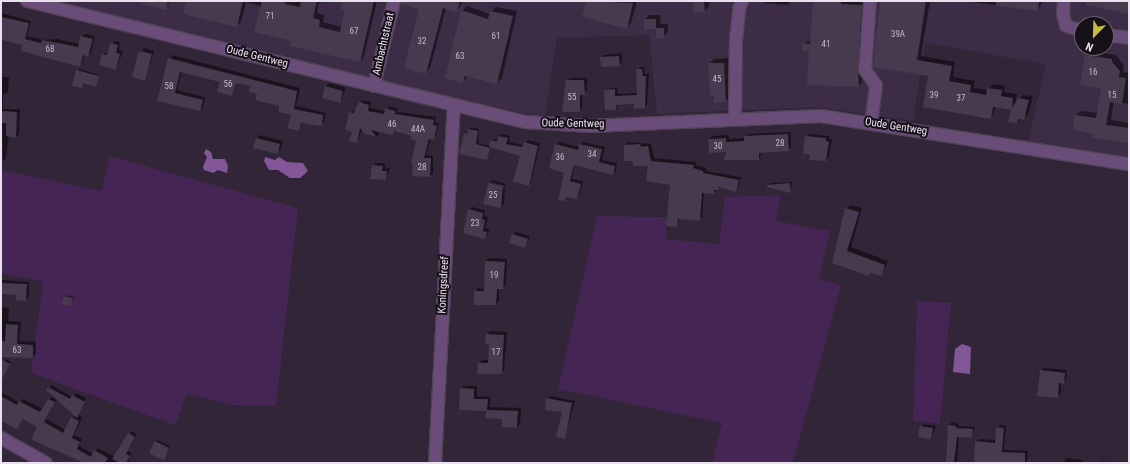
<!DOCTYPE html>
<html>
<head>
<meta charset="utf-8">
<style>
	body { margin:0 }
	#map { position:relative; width:1130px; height:464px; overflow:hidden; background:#312537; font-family:"Roboto Condensed",sans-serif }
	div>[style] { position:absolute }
	.built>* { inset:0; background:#3d2c45 }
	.green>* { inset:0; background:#452553 }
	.water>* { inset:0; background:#835698 }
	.shadow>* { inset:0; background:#0007 }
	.building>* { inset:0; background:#473a4e }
	.roads { filter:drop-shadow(1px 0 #4e4354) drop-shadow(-1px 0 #4e4354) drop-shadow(0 1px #4e4354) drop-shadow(0 -1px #4e4354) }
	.minor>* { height:12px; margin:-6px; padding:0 6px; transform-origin:6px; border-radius:6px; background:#6a4c78 }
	span { translate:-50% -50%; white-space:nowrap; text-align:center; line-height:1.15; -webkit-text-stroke:4px #161019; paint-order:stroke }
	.number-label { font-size:9px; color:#c0b7c6 }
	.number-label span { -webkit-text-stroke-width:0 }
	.street-label { font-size:11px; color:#e9e1ee }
	.frame { position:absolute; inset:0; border:2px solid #e9e1ee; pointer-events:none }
	.north { position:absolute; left:1074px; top:16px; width:40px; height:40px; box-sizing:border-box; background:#161019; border:1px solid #6a646e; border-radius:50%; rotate:203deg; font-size:11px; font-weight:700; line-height:16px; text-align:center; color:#e9e1ee }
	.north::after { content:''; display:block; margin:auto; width:14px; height:18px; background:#c6bb3c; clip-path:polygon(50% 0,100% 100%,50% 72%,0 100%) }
</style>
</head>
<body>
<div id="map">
	<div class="built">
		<div style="clip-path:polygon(evenodd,55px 1px,1129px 1px,1129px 157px,1028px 141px,1046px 64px,925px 43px,913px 121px,815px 107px,657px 114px,649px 35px,557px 38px,545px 117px,471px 102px,55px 1px,1082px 24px,1106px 24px,1106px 48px,1082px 48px,1082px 24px)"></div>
	</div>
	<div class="green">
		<div style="clip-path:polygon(109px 156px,298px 208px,276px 406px,233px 405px,187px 394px,175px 425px,31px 373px,43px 282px,1px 273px,1px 170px,102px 191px)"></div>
		<div style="clip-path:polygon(781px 195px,776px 221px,830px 231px,819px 279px,841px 285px,793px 463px,712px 463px,722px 423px,558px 389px,597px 216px,666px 217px,666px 239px,719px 244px,725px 197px)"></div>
		<div style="clip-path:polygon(917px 301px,951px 303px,940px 424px,913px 421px)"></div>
	</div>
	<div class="water">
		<div style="clip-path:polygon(206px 149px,211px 152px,213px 159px,225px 159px,228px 166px,227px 173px,218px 170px,213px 173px,204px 170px,203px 167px,207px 157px,204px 153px)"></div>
		<div style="clip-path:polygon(265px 157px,275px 160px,279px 157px,287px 162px,303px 163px,308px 171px,300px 178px,290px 178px,278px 170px,269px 170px,264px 161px)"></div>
		<div style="clip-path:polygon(962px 344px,971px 347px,970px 374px,953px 372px,955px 349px)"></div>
	</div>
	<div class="shadow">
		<div style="clip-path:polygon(144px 1px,170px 1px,165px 9px)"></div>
		<div style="clip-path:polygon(187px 1px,326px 1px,319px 3px,317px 13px,324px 15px,323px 22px,342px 27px,346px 10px,344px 1px,377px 1px,364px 56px,359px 61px,293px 40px,261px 6px,246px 2px,241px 22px,236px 26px)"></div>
		<div style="clip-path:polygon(416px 1px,463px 1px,457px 11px,446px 8px,430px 68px,426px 73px,420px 8px)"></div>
		<div style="clip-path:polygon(587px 1px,637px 1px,631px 23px,626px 28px,583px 17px)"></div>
		<div style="clip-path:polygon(696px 1px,709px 1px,709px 6px,705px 11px,695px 3px)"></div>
		<div style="clip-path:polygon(765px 1px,791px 1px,787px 5px,765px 3px)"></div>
		<div style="clip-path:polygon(814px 1px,865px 1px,861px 65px,862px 82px,859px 86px,803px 44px,811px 40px)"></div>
		<div style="clip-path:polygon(882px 1px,930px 1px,921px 56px,955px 62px,953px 77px,975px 81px,973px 88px,988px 90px,993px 84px,1005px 86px,1004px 92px,1017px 94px,1015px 104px,1023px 95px,1033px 96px,1028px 115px,1017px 122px,1012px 109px,996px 106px,991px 118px,929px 75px,874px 67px)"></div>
		<div style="clip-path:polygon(962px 1px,1043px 1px,1038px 10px)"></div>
		<div style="clip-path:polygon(467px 6px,490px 14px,496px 7px,517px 11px,502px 78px,497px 83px,468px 76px,463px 82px,462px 11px)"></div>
		<div style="clip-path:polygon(1px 13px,31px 21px,27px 36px,44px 40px,57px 39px,79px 44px,84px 34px,95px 36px,91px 53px,85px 55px,80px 66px,23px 44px,2px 39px,1px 42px)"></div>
		<div style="clip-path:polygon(649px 15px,661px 15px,660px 24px,668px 24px,668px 32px,663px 37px,657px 37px,657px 28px,645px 28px,645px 20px)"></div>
		<div style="clip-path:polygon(114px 41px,120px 42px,119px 50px,123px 51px,116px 69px,103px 54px,109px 52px)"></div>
		<div style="clip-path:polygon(145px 48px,154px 51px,145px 79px,139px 53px)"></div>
		<div style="clip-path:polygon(1091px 51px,1116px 55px,1124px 66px,1123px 72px,1129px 73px,1129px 104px,1114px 101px,1111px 120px,1129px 123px,1129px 143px,1095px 133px,1076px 115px,1081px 111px,1098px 113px,1102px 88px,1086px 56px)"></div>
		<div style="clip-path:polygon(622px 53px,622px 62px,619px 65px,601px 58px,604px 55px)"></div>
		<div style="clip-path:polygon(172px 55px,300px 88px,296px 106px,326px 113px,324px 122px,322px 124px,303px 122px,299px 130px,292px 114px,258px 93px,252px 85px,237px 82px,232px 95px,221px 81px,182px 71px,177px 90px,205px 97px,203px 107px,200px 110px,159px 100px)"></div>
		<div style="clip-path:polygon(729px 58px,731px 96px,726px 101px,715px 102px,709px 64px,714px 59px)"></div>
		<div style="clip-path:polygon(640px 67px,644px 67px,645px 74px,649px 74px,647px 105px,644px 107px,635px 103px,618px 104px,616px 109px,605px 90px,617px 87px,618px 94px,638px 93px,637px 70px)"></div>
		<div style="clip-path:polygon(79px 69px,99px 75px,97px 84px,84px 82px,81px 87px,73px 85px)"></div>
		<div style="clip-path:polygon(1px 77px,9px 77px,8px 92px,3px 95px,3px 109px,20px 109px,19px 134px,16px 137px,9px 135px,6px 158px,3px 161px)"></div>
		<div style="clip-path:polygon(570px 78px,587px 78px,587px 91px,582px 94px,582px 108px,579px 111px,567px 81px)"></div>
		<div style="clip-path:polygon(329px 83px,346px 88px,340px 102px,326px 86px)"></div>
		<div style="clip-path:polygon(363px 100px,371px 102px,370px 108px,386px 111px,389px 106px,398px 108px,397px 112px,436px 117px,435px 122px,439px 123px,436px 136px,431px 139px,426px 155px,433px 156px,433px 173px,430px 176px,414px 163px,418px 140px,411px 134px,395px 131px,393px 134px,376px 130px,379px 134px,377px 136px,365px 133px,362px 129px,357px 142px,350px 112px,356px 110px)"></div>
		<div style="clip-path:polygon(471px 127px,479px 129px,478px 143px,490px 146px,491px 142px,502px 134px,510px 136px,509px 142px,524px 145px,528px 140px,540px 143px,531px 182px,529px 185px,521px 155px,491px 147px,486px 159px,465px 134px)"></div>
		<div style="clip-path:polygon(791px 132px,791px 147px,788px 150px,762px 152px,759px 159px,745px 160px,709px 139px,712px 136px,729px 135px,729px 139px,745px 138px,748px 134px)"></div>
		<div style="clip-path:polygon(809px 134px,829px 136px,829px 139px,832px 139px,829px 157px,826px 160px,811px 153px,806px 137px)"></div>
		<div style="clip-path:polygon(260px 135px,283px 141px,280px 150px,277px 153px,257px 138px)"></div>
		<div style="clip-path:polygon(559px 142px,579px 147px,583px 142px,605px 147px,602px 160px,617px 163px,616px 171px,613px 174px,575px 164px,572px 179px,583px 181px,579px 195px,576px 198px,568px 196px,564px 200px,565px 172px,556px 145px)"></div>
		<div style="clip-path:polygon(628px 142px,651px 144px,654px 158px,696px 162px,696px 165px,706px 168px,706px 171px,741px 177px,738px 188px,735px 191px,721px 187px,713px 193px,704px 193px,702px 217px,699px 220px,680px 218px,677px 226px,671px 184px,649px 164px,634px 160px,625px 145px)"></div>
		<div style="clip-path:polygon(376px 163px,385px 163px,385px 168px,390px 168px,386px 179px,373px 166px)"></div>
		<div style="clip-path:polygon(492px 180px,506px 184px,506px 186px,490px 182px)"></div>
		<div style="clip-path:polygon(792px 182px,791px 192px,768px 186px,770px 183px)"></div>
		<div style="clip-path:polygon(489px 183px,505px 188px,504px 204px,501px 207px)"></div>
		<div style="clip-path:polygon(850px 205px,862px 208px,851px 247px,888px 261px,882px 275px,872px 272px,869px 275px,833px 262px,846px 209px)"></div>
		<div style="clip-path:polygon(472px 207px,485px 210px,484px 216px,488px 217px,485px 228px,490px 229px,485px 238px,469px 210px)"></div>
		<div style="clip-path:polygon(516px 232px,530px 236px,525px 247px,512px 235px)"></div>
		<div style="clip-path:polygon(489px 258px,507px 259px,506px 285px,499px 288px,499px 301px,496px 304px,475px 292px,478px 288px,485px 289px,486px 261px)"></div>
		<div style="clip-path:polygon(1px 276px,2px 280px,29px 282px,29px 297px,26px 300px,18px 294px,1px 293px,1px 306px)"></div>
		<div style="clip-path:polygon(66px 295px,74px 297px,71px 305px,63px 303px)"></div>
		<div style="clip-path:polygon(1px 307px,9px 308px,8px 321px,21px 322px,19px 341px,36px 342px,36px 354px,33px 357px,1px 350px)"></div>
		<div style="clip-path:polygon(490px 331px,507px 332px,504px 370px,501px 373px,479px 363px,482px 360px,489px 360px,490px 343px,487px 334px)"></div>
		<div style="clip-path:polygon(5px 359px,11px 362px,1px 377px,1px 365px)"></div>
		<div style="clip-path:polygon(1043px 368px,1067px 370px,1066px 380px,1061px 382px,1061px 394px,1058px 397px,1041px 371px)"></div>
		<div style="clip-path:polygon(52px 385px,72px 397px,76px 393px,86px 398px,78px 414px,82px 418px,74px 435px,82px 439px,79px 446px,93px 454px,98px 448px,115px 457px,131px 431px,137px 434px,128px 451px,132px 453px,128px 460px,134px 463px,85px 463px,39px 426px,24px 418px,17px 428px,1px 417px,1px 392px,19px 402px,23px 399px,43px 409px,51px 397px,57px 399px,46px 419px,66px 430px,75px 415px,49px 388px)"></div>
		<div style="clip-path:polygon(464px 386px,477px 386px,477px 396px,490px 397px,490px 407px,521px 408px,520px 424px,517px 427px,503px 426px,503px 418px,486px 417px,487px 410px,461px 389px)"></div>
		<div style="clip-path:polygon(550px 396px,575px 401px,564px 438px,563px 411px,547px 399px)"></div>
		<div style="clip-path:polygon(952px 422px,958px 423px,958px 426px,975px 427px,972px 437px,959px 436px,957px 461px,960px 463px,947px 463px,949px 425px)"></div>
		<div style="clip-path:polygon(924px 424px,936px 426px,931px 438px,921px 427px)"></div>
		<div style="clip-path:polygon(1000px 425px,1006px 426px,1004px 450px,1028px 451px,1027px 463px,975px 463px,976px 442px,979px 439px,996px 440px,997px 428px)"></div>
		<div style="clip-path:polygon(157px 440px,170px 446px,164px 460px,150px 452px)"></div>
		<div style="clip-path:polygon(1067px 458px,1083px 460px,1082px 463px,1064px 463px)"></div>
		<div style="clip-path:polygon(1101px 461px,1111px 462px,1112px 463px,1099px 463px)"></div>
	</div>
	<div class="building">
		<div style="clip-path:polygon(142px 1px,168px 1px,166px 10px,141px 4px)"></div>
		<div style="clip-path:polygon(186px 1px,243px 1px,237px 27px,183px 14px)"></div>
		<div style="clip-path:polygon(262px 1px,286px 1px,285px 4px,300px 7px,301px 1px,317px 1px,313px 18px,320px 20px,319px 27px,340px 32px,345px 10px,341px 9px,343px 1px,374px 1px,360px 62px,290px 46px,291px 41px,254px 32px)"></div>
		<div style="clip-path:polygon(401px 1px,460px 1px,457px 12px,443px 8px,426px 74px,404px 68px,419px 9px,401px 4px)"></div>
		<div style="clip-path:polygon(586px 1px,633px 3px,627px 29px,582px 17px)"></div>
		<div style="clip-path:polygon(813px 1px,841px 1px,841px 4px,862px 5px,858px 69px,859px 87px,807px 85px,809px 51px,802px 51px,802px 43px,810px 44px)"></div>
		<div style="clip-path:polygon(880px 1px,926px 1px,917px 60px,952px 66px,949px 81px,971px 85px,970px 92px,986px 95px,987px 88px,1002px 90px,1001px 96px,1013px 98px,1012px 108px,1018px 98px,1029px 100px,1024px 120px,1018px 119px,1017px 123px,1008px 122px,1011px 110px,993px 107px,991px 119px,923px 107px,928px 76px,873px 67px)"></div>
		<div style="clip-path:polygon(996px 1px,1039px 1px,1038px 11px,996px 6px)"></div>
		<div style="clip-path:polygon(1086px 1px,1129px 1px,1129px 14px,1086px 5px)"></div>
		<div style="clip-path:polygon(693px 2px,704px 2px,705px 12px,694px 13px)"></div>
		<div style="clip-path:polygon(461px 10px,488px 19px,490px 11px,513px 16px,497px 84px,465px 76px,463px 83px,445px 78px)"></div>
		<div style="clip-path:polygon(1px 17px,29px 23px,25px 39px,41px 43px,42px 40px,53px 42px,78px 47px,80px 36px,93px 39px,88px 57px,83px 55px,80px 67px,21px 51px,22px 45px,1px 40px)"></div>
		<div style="clip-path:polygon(644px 19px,656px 19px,656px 28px,664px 28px,664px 38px,656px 38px,656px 29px,644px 29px)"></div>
		<div style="clip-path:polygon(110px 43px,118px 45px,116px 53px,120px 54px,116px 70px,99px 65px,102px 54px,107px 55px)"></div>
		<div style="clip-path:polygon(141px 51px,152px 54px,145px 81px,132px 77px,138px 53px)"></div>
		<div style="clip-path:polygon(1085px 55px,1112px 59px,1112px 62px,1120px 71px,1119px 77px,1126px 78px,1122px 104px,1110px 102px,1106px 125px,1129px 128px,1129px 143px,1093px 138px,1094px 134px,1073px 130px,1075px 115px,1096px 118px,1101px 89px,1080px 85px)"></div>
		<div style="clip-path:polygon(619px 56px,620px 66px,601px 67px,600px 57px)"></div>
		<div style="clip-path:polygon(168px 58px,297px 91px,294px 109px,323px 115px,322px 126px,301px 123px,299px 131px,287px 128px,291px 115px,279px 112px,279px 106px,255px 100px,257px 94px,249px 92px,250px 86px,236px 83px,232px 96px,217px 92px,220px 82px,180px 72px,175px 93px,203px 100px,200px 111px,157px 101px)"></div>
		<div style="clip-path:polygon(708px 63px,724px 63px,726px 102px,714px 103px,714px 95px,710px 95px)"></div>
		<div style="clip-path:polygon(636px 69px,642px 69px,643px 76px,646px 76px,645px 108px,634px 109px,634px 104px,616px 105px,616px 110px,605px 110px,604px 90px,615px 89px,615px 96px,637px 95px)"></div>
		<div style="clip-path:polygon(76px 70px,99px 76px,96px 87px,83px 83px,82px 88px,72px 86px)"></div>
		<div style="clip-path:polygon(566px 80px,584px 80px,585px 95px,580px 95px,580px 112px,562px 112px)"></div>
		<div style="clip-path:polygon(325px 86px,343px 91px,340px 103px,322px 98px)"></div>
		<div style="clip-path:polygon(359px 102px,369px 105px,368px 111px,384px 114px,385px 108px,395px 111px,395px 114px,434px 120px,433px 125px,437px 126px,434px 140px,429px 139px,424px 158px,431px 158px,430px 177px,412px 176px,413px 164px,411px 164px,416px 141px,412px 140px,410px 135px,394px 131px,393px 135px,371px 130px,377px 137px,365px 134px,360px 128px,357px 143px,349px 141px,352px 132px,345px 130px,349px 112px,354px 113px)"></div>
		<div style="clip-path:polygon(1px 111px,17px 112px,16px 138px,6px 136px,6px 123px,1px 123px)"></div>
		<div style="clip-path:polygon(468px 129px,478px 131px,476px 144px,490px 148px,487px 160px,459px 154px,464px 133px,467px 134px)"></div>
		<div style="clip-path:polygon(788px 134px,789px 151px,759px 153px,759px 160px,724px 160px,726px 152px,709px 153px,708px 139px,726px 138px,726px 142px,744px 141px,744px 136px)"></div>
		<div style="clip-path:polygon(498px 136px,508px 138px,506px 144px,522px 147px,524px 142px,538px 146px,529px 186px,513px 181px,520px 156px,489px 147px,490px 141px,497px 141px)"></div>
		<div style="clip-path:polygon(805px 136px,826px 138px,826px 141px,829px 142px,826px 161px,809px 160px,810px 154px,803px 154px)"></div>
		<div style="clip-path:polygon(256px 138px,280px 144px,278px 154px,253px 148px)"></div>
		<div style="clip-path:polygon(555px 144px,578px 150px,579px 144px,602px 149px,599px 162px,615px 166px,613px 175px,574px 165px,570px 181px,581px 184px,577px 199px,566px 197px,565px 201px,558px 200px,564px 173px,549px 168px)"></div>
		<div style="clip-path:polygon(640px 144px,641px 147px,648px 146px,651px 161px,694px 165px,693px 168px,703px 171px,703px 173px,739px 180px,736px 192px,719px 187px,719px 190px,714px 190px,714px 194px,702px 193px,700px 221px,678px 219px,677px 227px,666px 226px,670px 185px,646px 181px,648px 166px,633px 166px,633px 161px,624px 161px,624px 145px)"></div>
		<div style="clip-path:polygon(372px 165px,383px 166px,382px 171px,387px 171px,386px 180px,370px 179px)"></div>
		<div style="clip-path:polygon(488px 183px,503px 186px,501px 208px,483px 204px)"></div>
		<div style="clip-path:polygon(790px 183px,791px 193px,767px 187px,767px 185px)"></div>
		<div style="clip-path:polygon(845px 208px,859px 212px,847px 251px,885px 265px,882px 276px,870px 273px,869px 276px,832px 263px)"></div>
		<div style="clip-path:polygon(468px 209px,483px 213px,482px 219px,485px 220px,483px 231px,487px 232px,485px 239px,463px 233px)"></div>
		<div style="clip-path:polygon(512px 234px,528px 239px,525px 248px,509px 243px)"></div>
		<div style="clip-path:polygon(485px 261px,505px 262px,503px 289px,497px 289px,496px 305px,474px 305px,474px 291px,484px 291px)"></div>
		<div style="clip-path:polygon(1px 283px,27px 284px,26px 301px,16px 300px,16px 295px,1px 294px)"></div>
		<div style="clip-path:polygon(64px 296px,73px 298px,71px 306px,62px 304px)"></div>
		<div style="clip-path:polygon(6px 324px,18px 325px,17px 344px,33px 345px,33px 358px,1px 357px,1px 341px,5px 341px)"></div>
		<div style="clip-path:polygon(486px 334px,504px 335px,502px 374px,477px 374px,478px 363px,488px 363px,489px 344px,485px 344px)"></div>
		<div style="clip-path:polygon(1px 359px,10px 364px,1px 381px)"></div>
		<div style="clip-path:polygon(1040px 370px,1065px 373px,1064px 384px,1059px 383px,1058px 398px,1037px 396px)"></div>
		<div style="clip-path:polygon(48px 387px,70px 399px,72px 395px,85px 402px,77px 418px,46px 390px)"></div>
		<div style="clip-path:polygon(460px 388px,474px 389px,474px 399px,488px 399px,487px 410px,518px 411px,517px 428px,502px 427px,502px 419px,485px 418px,486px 411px,459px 410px)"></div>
		<div style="clip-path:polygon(1px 396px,17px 405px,19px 401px,40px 412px,48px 399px,55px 402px,44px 422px,63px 433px,71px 417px,79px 421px,72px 438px,80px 442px,77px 449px,91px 457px,94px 450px,108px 458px,105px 463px,84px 463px,39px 443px,31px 439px,37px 427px,23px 419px,17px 429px,1px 421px)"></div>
		<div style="clip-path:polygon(546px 398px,572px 403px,565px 439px,556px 437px,562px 412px,545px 410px)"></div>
		<div style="clip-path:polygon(948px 425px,956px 426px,956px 428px,973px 429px,972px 438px,957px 437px,954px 463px,946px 463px)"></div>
		<div style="clip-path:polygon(920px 426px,933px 428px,931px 439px,918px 437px)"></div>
		<div style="clip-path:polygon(996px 427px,1004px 428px,1002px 452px,1025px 453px,1025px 463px,974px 463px,975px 441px,995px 443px)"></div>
		<div style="clip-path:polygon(128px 433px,135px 437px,126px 454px,130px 456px,126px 463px,121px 463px,112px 459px)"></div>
		<div style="clip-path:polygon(155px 441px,169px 448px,164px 461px,149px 453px)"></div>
	</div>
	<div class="roads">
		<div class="minor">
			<div style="left:27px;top:1px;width:512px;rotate:13.66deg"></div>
			<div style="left:525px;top:122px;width:66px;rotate:3.5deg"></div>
			<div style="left:591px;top:126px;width:230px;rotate:-2.5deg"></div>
			<div style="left:821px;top:116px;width:312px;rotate:8.9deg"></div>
			<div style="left:870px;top:1px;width:69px;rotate:94.1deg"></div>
			<div style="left:865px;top:70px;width:19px;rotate:54deg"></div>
			<div style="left:876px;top:85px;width:38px;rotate:97deg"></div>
			<div style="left:1064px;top:1px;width:13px;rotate:94deg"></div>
			<div style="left:1063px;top:14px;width:12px;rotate:76deg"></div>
			<div style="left:1066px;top:26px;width:17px;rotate:17deg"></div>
			<div style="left:1106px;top:35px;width:23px;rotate:7deg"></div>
			<div style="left:374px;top:86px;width:87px;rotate:-76.8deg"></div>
			<div style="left:735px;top:118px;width:78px;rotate:-89.3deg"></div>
			<div style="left:736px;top:40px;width:31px;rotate:-84deg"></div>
			<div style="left:739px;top:9px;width:9px;rotate:-69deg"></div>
			<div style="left:1px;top:438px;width:51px;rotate:29.1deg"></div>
			<div style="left:435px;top:463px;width:358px;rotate:-87deg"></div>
		</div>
	</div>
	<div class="number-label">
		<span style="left:270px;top:16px">71</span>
		<span style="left:354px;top:31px">67</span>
		<span style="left:898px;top:34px">39A</span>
		<span style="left:496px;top:36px">61</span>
		<span style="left:422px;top:41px">32</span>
		<span style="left:826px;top:44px">41</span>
		<span style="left:50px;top:49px">68</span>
		<span style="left:460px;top:56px">63</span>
		<span style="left:1093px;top:72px">16</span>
		<span style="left:717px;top:79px">45</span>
		<span style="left:228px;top:84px">56</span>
		<span style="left:169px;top:86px">58</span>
		<span style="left:934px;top:95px">39</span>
		<span style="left:1112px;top:95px">15</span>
		<span style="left:572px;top:97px">55</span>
		<span style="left:961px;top:98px">37</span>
		<span style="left:392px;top:124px">46</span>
		<span style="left:418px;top:129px">44A</span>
		<span style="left:780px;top:143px">28</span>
		<span style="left:718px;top:146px">30</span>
		<span style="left:592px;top:154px">34</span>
		<span style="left:560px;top:157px">36</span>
		<span style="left:422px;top:167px">28</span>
		<span style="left:493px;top:195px">25</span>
		<span style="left:475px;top:223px">23</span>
		<span style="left:494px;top:275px">19</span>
		<span style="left:17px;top:350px">63</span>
		<span style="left:496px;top:352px">17</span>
	</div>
	<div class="street-label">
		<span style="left:384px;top:44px;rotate:-77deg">Ambachtstraat</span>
		<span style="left:257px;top:57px;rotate:14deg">Oude Gentweg</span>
		<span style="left:573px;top:124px;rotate:1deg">Oude Gentweg</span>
		<span style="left:896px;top:127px;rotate:9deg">Oude Gentweg</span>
		<span style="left:444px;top:285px;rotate:-87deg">Koningsdreef</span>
	</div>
	<div class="frame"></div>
	<div class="north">N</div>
</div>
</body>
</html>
